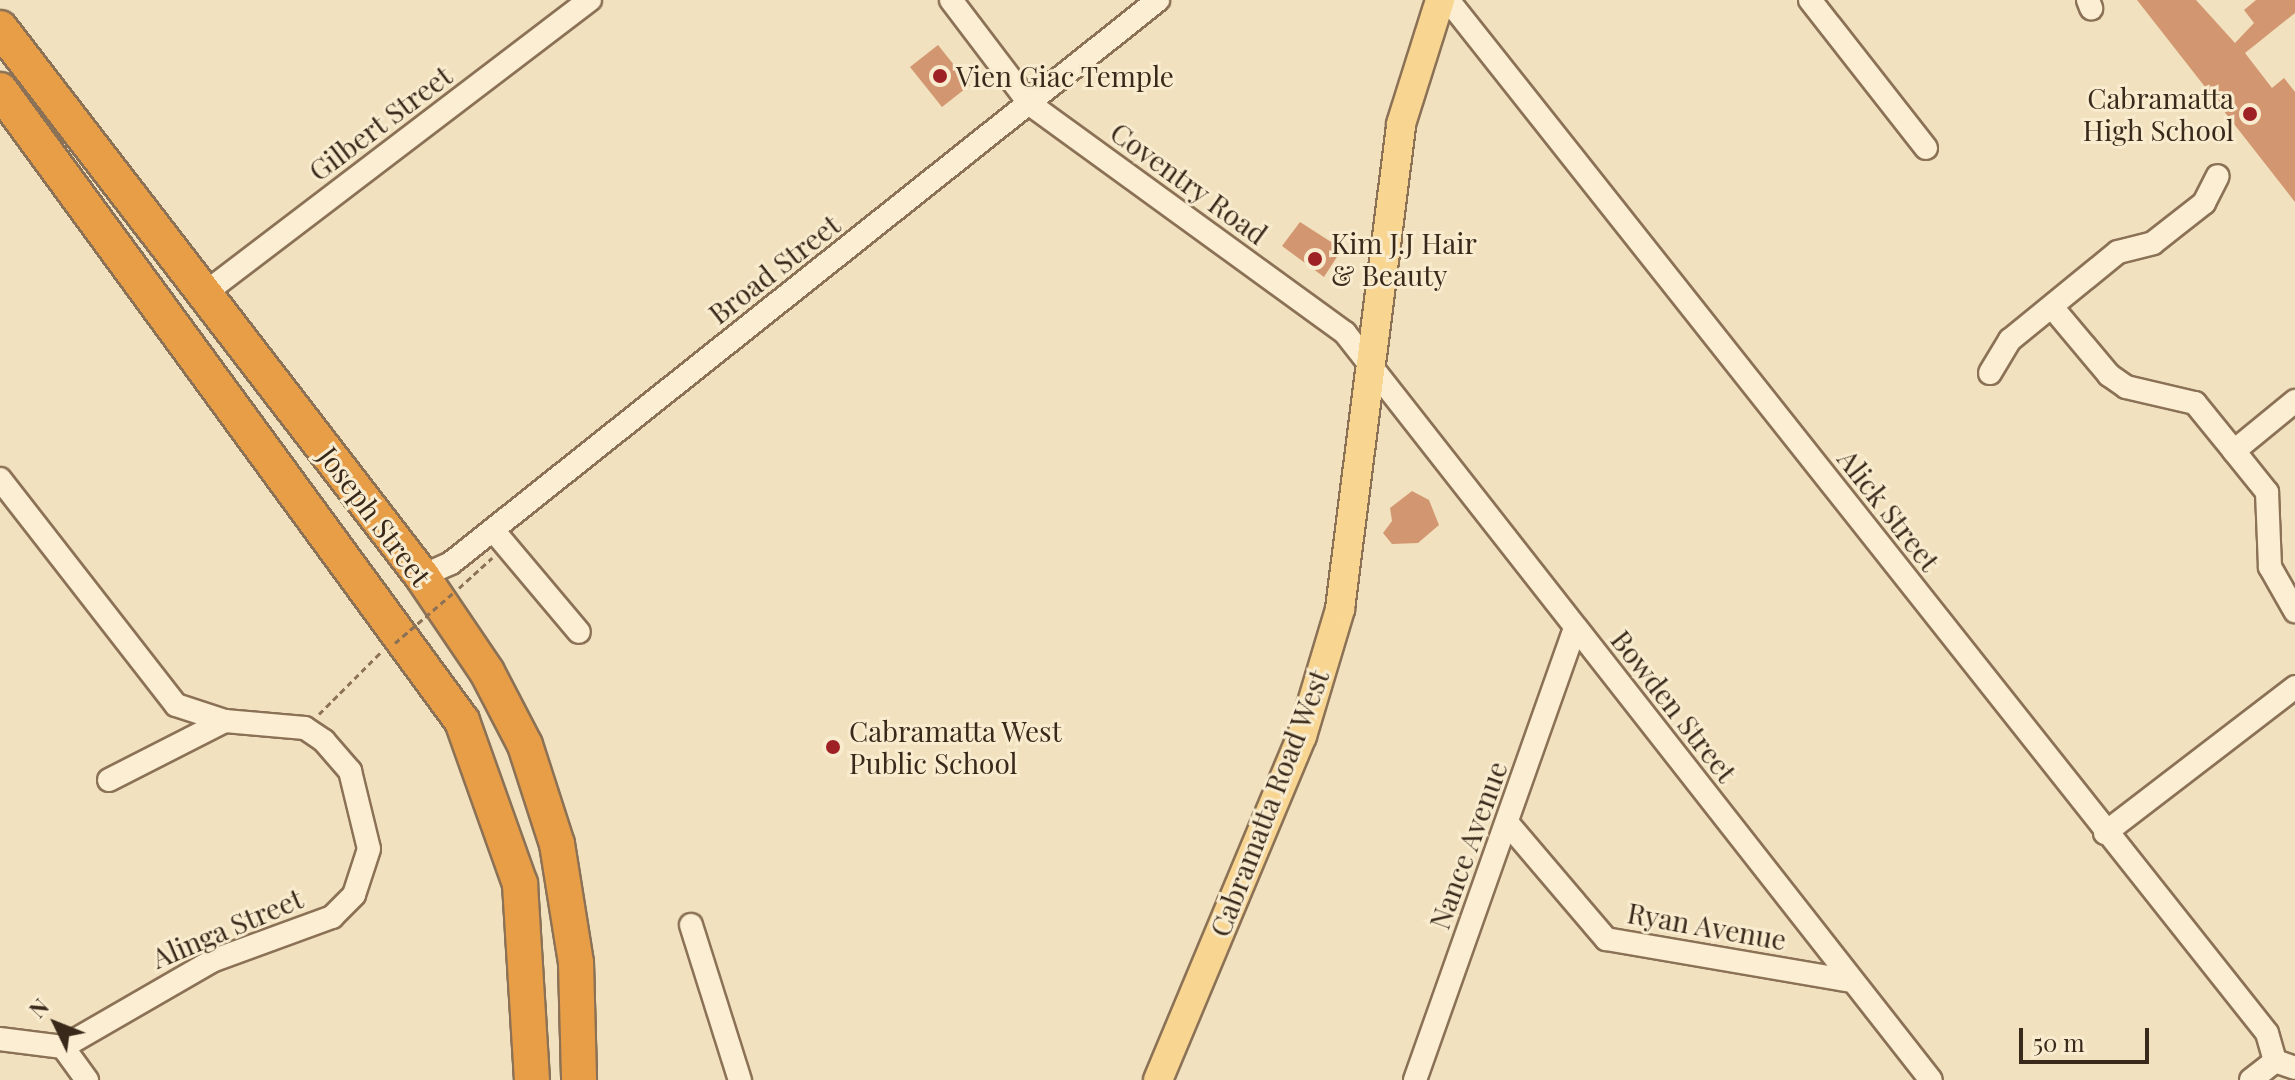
<!DOCTYPE html>
<html>
<head>
<meta charset="utf-8">
<style>
	body { margin:0 }
	#map { position:relative; width:2295px; height:1080px; overflow:hidden; background:#f1e1be; font-family:"Playfair Display",serif }
	div>[style] { position:absolute }
	.building>* { inset:0; background:#d29771 }
	.path>* { height:3px; margin-top:-1.5px; transform-origin:0; background:repeating-linear-gradient(90deg,#8b7156 0 6px,transparent 0 10px) }
	.roads { filter:drop-shadow(2px 0 #8b7156) drop-shadow(-2px 0 #8b7156) drop-shadow(0 2px #8b7156) drop-shadow(0 -2px #8b7156) }
	.minor>* { height:22px; margin:-11px; padding:0 11px; transform-origin:11px; border-radius:11px; background:#fbeed2 }
	.major>* { height:28px; margin:-14px; padding:0 14px; transform-origin:14px; border-radius:14px; background:#f8d692 }
	.highway>* { height:34px; margin:-17px; padding:0 17px; transform-origin:17px; border-radius:17px; background:#e89e47 }
	.path-bridge>* { height:3px; margin-top:-1.5px; transform-origin:0; background:repeating-linear-gradient(90deg,#8b7156 0 6px,transparent 0 10px) }
	.dots>* { width:22px; height:22px; translate:-50% -50%; box-sizing:border-box; border:4px solid #f8ebce; border-radius:50% }
	span { translate:-50% -50%; white-space:nowrap; text-align:center; line-height:1.15; -webkit-text-stroke:6px #f8ebce; paint-order:stroke }
	.poi-label { font-size:28px; color:#39291b }
	.left { translate:0 -50%; text-align:left }
	.right { translate:-100% -50%; text-align:right }
	.street-label { font-size:28px; color:#39291b }
	.north { position:absolute; left:16px; top:984px; width:80px; height:80px; -webkit-text-stroke:6px #f8ebce; paint-order:stroke; rotate:313deg; font-size:22px; font-weight:700; line-height:32px; text-align:center; color:#39291b }
	.north::after { content:''; display:block; margin:auto; width:28px; height:36px; background:#39291b; clip-path:polygon(50% 0,100% 100%,50% 72%,0 100%) }
	.scale { position:absolute; left:2019px; top:1028px; width:130px; height:36px; box-sizing:border-box; border:4px solid #39291b; border-top:0; padding-left:10px; font-size:24px; line-height:28px; white-space:nowrap; color:#39291b; -webkit-text-stroke:6px #f8ebce; paint-order:stroke }
</style>
</head>
<body>
<div id="map">
	<div class="building">
		<div style="clip-path:polygon(2137px 0,2196px 0,2235px 43px,2254px 23px,2244px 10px,2256px 0,2295px 0,2295px 13px,2245px 53px,2272px 88px,2284px 78px,2295px 92px,2295px 202px)"></div>
		<div style="clip-path:polygon(938px 45px,970px 85px,942px 107px,910px 67px)"></div>
		<div style="clip-path:polygon(1300px 222px,1342px 249px,1324px 277px,1282px 246px)"></div>
		<div style="clip-path:polygon(1412px 491px,1429px 500px,1439px 525px,1418px 543px,1392px 544px,1383px 533px,1392px 521px,1390px 508px)"></div>
	</div>
	<div class="path">
		<div style="left:459px;top:588px;width:45px;rotate:-42.3deg"></div>
		<div style="left:319px;top:714px;width:88px;rotate:-45deg"></div>
	</div>
	<div class="roads">
		<div class="minor">
			<div style="left:951px;top:0;width:131px;rotate:52.8deg"></div>
			<div style="left:1030px;top:104px;width:389px;rotate:36deg"></div>
			<div style="left:1345px;top:333px;width:949px;rotate:51.89deg"></div>
			<div style="left:1448px;top:0;width:1318px;rotate:51.59deg"></div>
			<div style="left:2267px;top:1033px;width:29px;rotate:74deg"></div>
			<div style="left:1810px;top:0;width:188px;rotate:51.9deg"></div>
			<div style="left:2088px;top:0;width:9px;rotate:69deg"></div>
			<div style="left:205px;top:293px;width:484px;rotate:-37.3deg"></div>
			<div style="left:2052px;top:307px;width:89px;rotate:50deg"></div>
			<div style="left:2109px;top:375px;width:21px;rotate:35deg"></div>
			<div style="left:2126px;top:387px;width:71px;rotate:13.1deg"></div>
			<div style="left:2195px;top:403px;width:62px;rotate:50.9deg"></div>
			<div style="left:2234px;top:451px;width:53px;rotate:51.2deg"></div>
			<div style="left:2267px;top:492px;width:75px;rotate:87.7deg"></div>
			<div style="left:2270px;top:567px;width:51px;rotate:60.4deg"></div>
			<div style="left:1990px;top:373px;width:39px;rotate:-59deg"></div>
			<div style="left:2010px;top:340px;width:139px;rotate:-39.2deg"></div>
			<div style="left:2118px;top:252px;width:36px;rotate:-14deg"></div>
			<div style="left:2153px;top:243px;width:65px;rotate:-38.1deg"></div>
			<div style="left:2204px;top:203px;width:30px;rotate:-63deg"></div>
			<div style="left:2234px;top:451px;width:79px;rotate:-39.3deg"></div>
			<div style="left:0;top:479px;width:286px;rotate:52.1deg"></div>
			<div style="left:176px;top:705px;width:52px;rotate:18.1deg"></div>
			<div style="left:225px;top:721px;width:80px;rotate:5deg"></div>
			<div style="left:305px;top:728px;width:23px;rotate:34deg"></div>
			<div style="left:324px;top:741px;width:40px;rotate:49deg"></div>
			<div style="left:350px;top:771px;width:80px;rotate:76.3deg"></div>
			<div style="left:369px;top:849px;width:48px;rotate:108.1deg"></div>
			<div style="left:354px;top:895px;width:31px;rotate:135deg"></div>
			<div style="left:332px;top:917px;width:128px;rotate:159.9deg"></div>
			<div style="left:212px;top:961px;width:172px;rotate:150deg"></div>
			<div style="left:63px;top:1047px;width:64px;rotate:-172.8deg"></div>
			<div style="left:493px;top:530px;width:133px;rotate:49.9deg"></div>
			<div style="left:422px;top:576px;width:32px;rotate:-24deg"></div>
			<div style="left:451px;top:563px;width:904px;rotate:-38.53deg"></div>
			<div style="left:109px;top:780px;width:130px;rotate:-27deg"></div>
			<div style="left:1509px;top:825px;width:150px;rotate:49.6deg"></div>
			<div style="left:1606px;top:939px;width:249px;rotate:9.7deg"></div>
			<div style="left:2105px;top:833px;width:240px;rotate:-37.5deg"></div>
			<div style="left:691px;top:925px;width:163px;rotate:72.5deg"></div>
			<div style="left:63px;top:1047px;width:41px;rotate:54deg"></div>
			<div style="left:2275px;top:1061px;width:21px;rotate:19deg"></div>
			<div style="left:1415px;top:1080px;width:479px;rotate:-70.5deg"></div>
			<div style="left:2251px;top:1080px;width:31px;rotate:-38deg"></div>
		</div>
		<div class="major">
			<div style="left:1158px;top:1080px;width:373px;rotate:-67.3deg"></div>
			<div style="left:1302px;top:736px;width:133px;rotate:-73.3deg"></div>
			<div style="left:1340px;top:609px;width:489px;rotate:-82.8deg"></div>
			<div style="left:1401px;top:124px;width:130px;rotate:-72.5deg"></div>
		</div>
		<div class="highway">
			<div style="left:0;top:28px;width:692px;rotate:52.4deg"></div>
			<div style="left:422px;top:576px;width:116px;rotate:55.9deg"></div>
			<div style="left:487px;top:672px;width:82px;rotate:62.5deg"></div>
			<div style="left:525px;top:745px;width:104px;rotate:72.1deg"></div>
			<div style="left:557px;top:844px;width:121px;rotate:80.9deg"></div>
			<div style="left:576px;top:963px;width:117px;rotate:88.5deg"></div>
			<div style="left:0;top:90px;width:782px;rotate:53.79deg"></div>
			<div style="left:462px;top:721px;width:173px;rotate:70.4deg"></div>
			<div style="left:520px;top:884px;width:196px;rotate:86.5deg"></div>
		</div>
	</div>
	<div class="path-bridge">
		<div style="left:395px;top:643px;width:78px;rotate:-40.8deg"></div>
	</div>
	<div class="dots">
		<div style="left:940px;top:76px;background:#9e2125"></div>
		<div style="left:2250px;top:114px;background:#9e2125"></div>
		<div style="left:1315px;top:259px;background:#9e2125"></div>
		<div style="left:833px;top:747px;background:#9e2125"></div>
	</div>
	<div class="poi-label">
		<span class="left" style="left:956px;top:76px">Vien Giac Temple</span>
		<span class="right" style="left:2234px;top:114px">Cabramatta<br>High School</span>
		<span class="left" style="left:1331px;top:259px">Kim J.J Hair<br>&amp; Beauty</span>
		<span class="left" style="left:849px;top:747px">Cabramatta West<br>Public School</span>
	</div>
	<div class="street-label">
		<span style="left:380px;top:123px;rotate:-37deg">Gilbert Street</span>
		<span style="left:1189px;top:183px;rotate:36deg">Coventry Road</span>
		<span style="left:774px;top:269px;rotate:-38deg">Broad Street</span>
		<span style="left:1889px;top:510px;rotate:52deg">Alick Street</span>
		<span style="left:375px;top:516px;rotate:53deg">Joseph Street</span>
		<span style="left:1674px;top:706px;rotate:52deg">Bowden Street</span>
		<span style="left:1269px;top:803px;rotate:-69deg">Cabramatta Road West</span>
		<span style="left:1468px;top:845px;rotate:-70deg">Nance Avenue</span>
		<span style="left:1707px;top:926px;rotate:10deg">Ryan Avenue</span>
		<span style="left:227px;top:928px;rotate:-23deg">Alinga Street</span>
	</div>
	<div class="north">N</div>
	<div class="scale">50 m</div>
</div>
</body>
</html>
